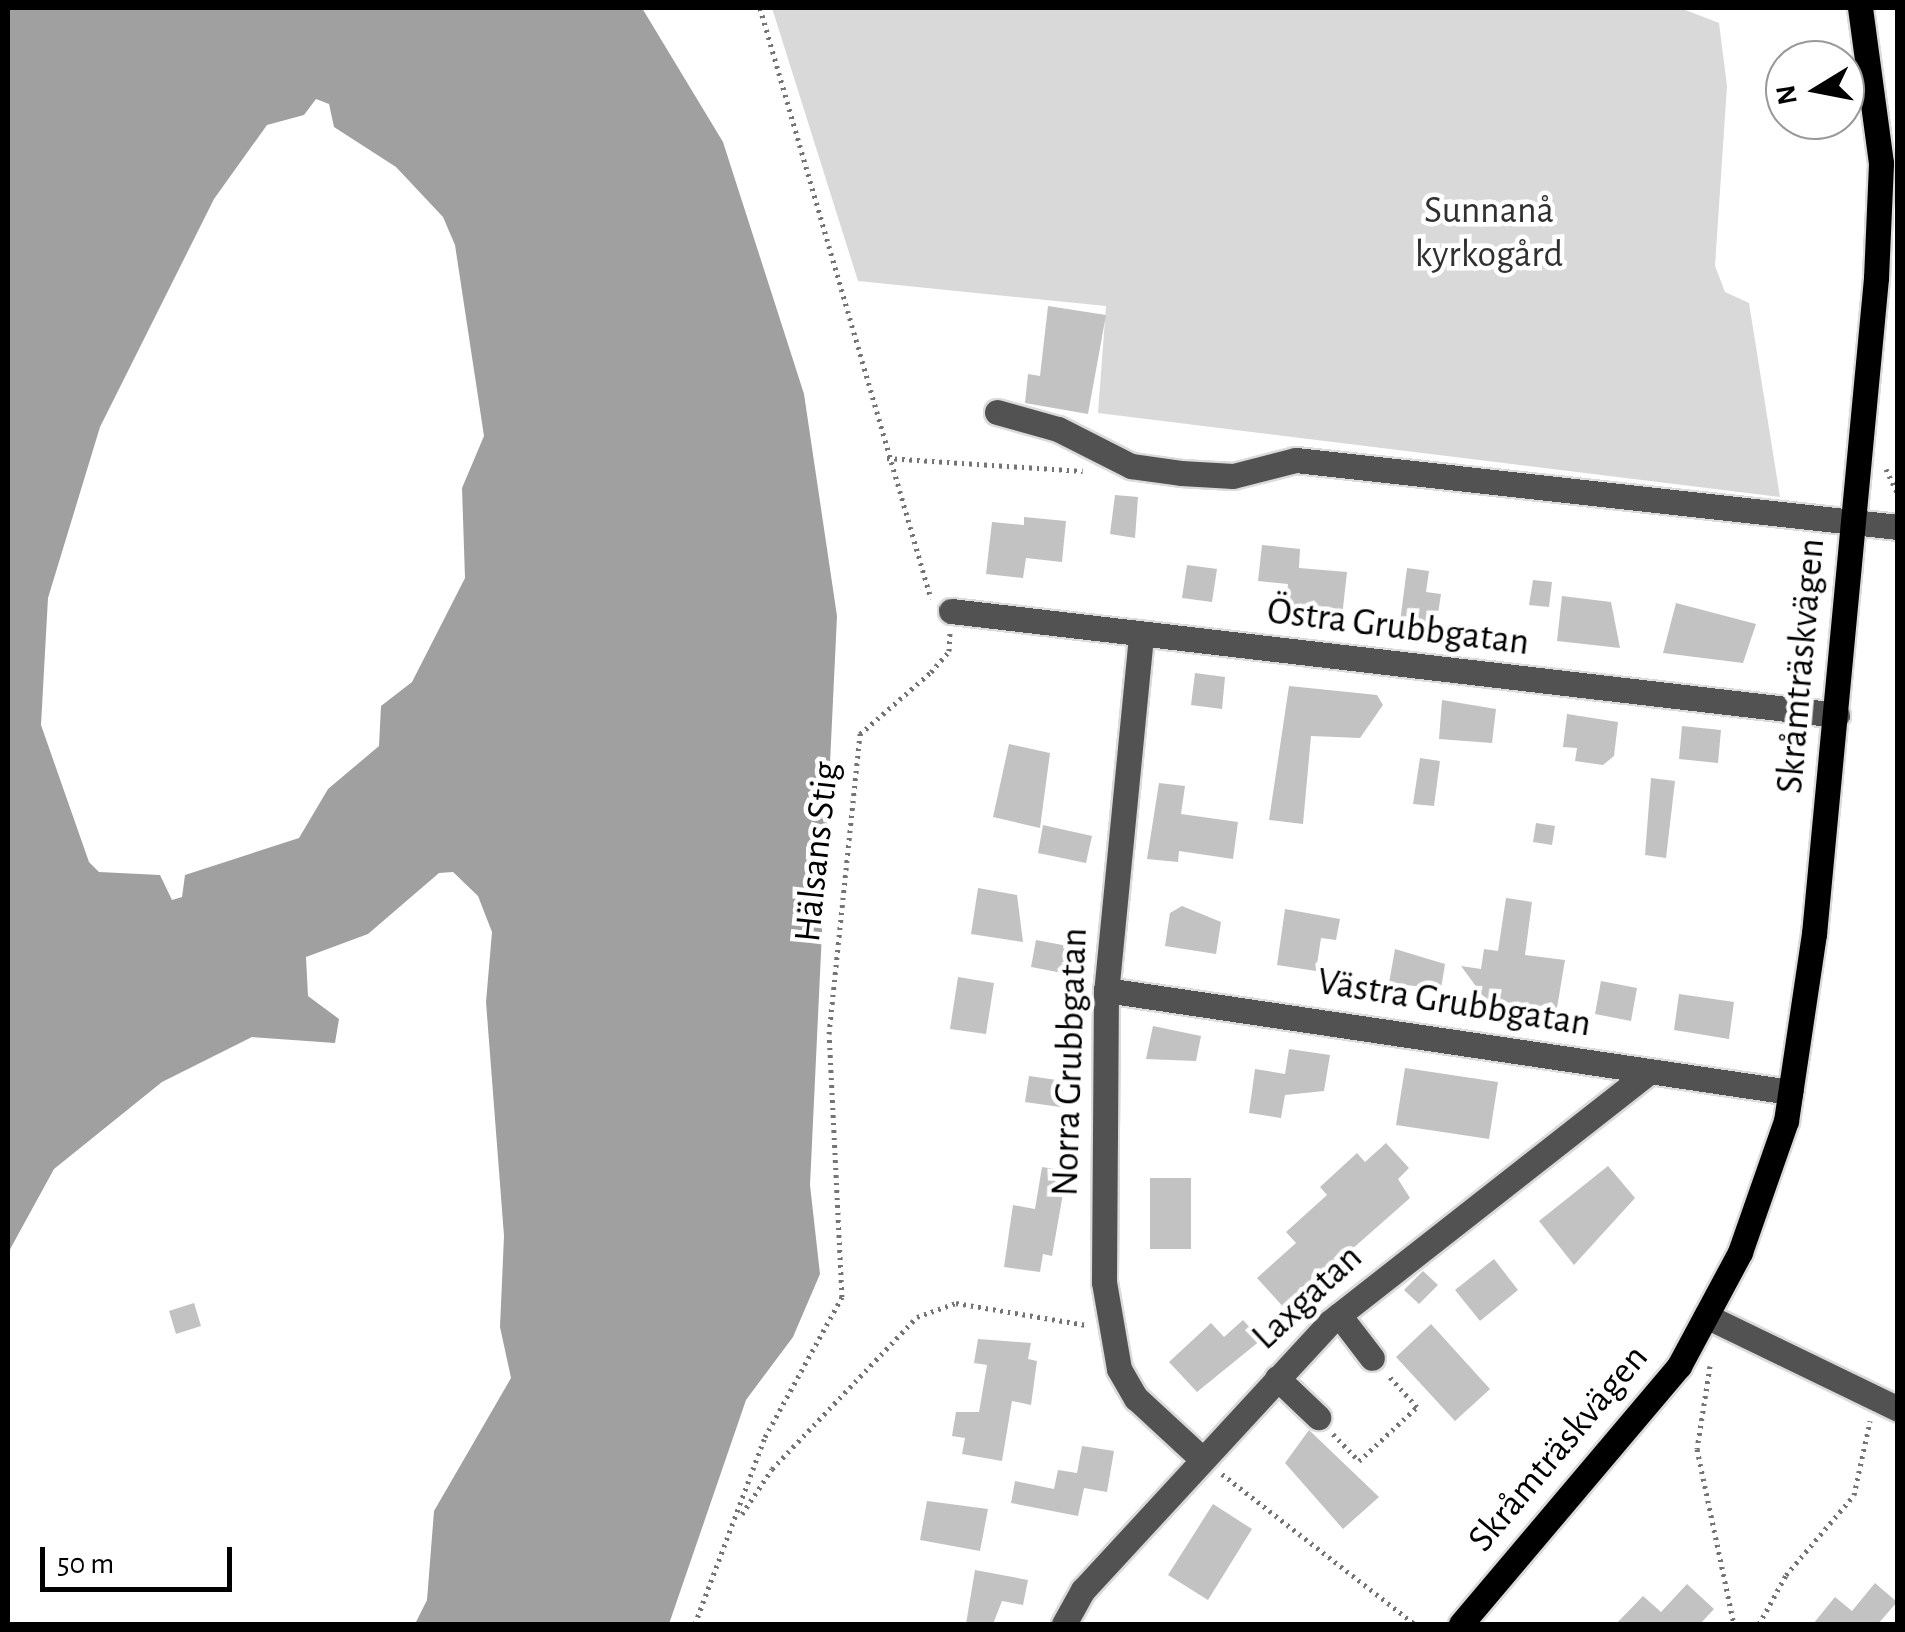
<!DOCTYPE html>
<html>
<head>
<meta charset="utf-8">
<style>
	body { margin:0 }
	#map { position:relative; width:1905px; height:1632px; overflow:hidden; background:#fff; font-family:"Alegreya Sans",sans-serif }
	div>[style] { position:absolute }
	.green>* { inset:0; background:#d9d9d9 }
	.water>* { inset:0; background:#a0a0a0 }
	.building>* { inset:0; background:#c2c2c2 }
	.path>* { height:5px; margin-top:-2.5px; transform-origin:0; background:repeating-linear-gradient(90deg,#747474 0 2.5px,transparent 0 7.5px) }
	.roads { filter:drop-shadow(2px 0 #dbdbdb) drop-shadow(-2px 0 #dbdbdb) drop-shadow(0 2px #dbdbdb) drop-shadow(0 -2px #dbdbdb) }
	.minor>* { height:25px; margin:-12.5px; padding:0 12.5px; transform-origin:12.5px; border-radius:12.5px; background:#525252 }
	.major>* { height:25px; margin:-12.5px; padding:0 12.5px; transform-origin:12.5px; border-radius:12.5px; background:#000 }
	span { translate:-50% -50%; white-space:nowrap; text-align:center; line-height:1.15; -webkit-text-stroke:9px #fff; paint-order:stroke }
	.park-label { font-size:38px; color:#303030 }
	.street-label { font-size:38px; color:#000 }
	.frame { position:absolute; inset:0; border:10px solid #000; pointer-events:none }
	.north { position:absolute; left:1765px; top:40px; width:100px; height:100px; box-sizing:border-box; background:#fff; border:2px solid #999; border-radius:50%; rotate:260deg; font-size:28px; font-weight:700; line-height:40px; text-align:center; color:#000 }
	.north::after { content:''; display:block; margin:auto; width:35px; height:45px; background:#000; clip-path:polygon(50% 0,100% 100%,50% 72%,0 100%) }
	.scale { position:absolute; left:40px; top:1547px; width:192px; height:45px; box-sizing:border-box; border:5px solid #000; border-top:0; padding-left:12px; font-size:30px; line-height:35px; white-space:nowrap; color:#000; -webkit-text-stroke:8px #fff; paint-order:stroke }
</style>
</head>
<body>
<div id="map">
	<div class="green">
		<div style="clip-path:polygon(772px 8px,1680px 8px,1719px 23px,1727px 86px,1715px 266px,1725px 292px,1749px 303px,1780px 497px,1098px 413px,1106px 306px,858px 281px)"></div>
	</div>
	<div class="water">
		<div style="clip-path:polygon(evenodd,8px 8px,642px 8px,723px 142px,804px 394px,837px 616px,810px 1185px,820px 1274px,793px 1337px,746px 1400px,669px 1624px,415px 1624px,427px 1600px,434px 1511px,511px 1378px,500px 1327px,504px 1236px,486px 1002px,492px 932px,478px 896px,453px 872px,439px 873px,368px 934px,306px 957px,308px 996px,339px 1019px,335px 1043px,252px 1037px,162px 1082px,54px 1169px,8px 1253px,8px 8px,316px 99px,329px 104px,334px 127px,396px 167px,443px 217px,455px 245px,484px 436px,462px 488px,465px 578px,412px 682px,381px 706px,379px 746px,328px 789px,299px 838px,185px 875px,182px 897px,172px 900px,160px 875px,99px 872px,89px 862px,41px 725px,48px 598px,100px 427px,214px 199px,267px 125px,304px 115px,316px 99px)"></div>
	</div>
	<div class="building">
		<div style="clip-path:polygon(1048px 306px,1106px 315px,1088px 414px,1025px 403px,1028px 374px,1040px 376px)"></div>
		<div style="clip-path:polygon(1115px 495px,1138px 497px,1135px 538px,1110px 534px)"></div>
		<div style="clip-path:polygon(1024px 517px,1066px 521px,1062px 562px,1026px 558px,1023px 578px,986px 574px,992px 522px,1024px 525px)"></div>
		<div style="clip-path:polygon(1262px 545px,1300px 549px,1299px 568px,1347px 572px,1342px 617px,1285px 611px,1288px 584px,1258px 581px)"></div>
		<div style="clip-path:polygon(1187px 565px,1217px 569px,1212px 602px,1182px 598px)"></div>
		<div style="clip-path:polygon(1407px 568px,1429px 571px,1426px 592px,1441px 594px,1436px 627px,1400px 622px)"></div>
		<div style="clip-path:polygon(1533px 580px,1552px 582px,1549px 607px,1529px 605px)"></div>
		<div style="clip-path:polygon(1562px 596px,1611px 602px,1620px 648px,1557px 641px)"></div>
		<div style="clip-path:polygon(1676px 603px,1756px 624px,1743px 663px,1663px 653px)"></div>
		<div style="clip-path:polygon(1195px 673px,1225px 677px,1222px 709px,1191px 705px)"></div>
		<div style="clip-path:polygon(1289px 686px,1377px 695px,1383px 705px,1360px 738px,1311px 736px,1303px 824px,1269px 820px)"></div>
		<div style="clip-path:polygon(1442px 700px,1496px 709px,1492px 743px,1439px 739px)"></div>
		<div style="clip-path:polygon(1567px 714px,1618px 722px,1614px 756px,1603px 765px,1575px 761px,1577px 748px,1563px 747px)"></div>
		<div style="clip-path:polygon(1682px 726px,1721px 730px,1718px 763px,1679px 759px)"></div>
		<div style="clip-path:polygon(1009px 744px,1050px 753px,1040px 828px,993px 817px)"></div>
		<div style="clip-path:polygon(1420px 758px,1440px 761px,1434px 806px,1413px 804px)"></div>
		<div style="clip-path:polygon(1651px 778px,1675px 781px,1666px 858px,1645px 855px)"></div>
		<div style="clip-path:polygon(1159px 783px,1185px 786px,1181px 814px,1238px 822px,1233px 859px,1179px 851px,1178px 862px,1147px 859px)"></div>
		<div style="clip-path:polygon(1536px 823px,1555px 826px,1552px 845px,1533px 842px)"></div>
		<div style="clip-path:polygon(1043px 825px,1092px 836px,1086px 863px,1038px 853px)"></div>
		<div style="clip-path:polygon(978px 888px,1017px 895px,1023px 942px,971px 934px)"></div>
		<div style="clip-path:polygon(1506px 898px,1532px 902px,1525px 955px,1565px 960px,1557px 1008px,1486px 1000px,1461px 966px,1481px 969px,1484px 949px,1498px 951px)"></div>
		<div style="clip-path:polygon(1182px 906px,1221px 922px,1216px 954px,1165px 946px,1170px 913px)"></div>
		<div style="clip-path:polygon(1285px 909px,1340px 919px,1336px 940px,1321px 938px,1316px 971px,1277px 965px)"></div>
		<div style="clip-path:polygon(1036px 940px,1073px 947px,1068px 974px,1031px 967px)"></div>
		<div style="clip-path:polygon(1395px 949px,1445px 964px,1441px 989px,1389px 983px)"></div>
		<div style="clip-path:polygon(958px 977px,994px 983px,986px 1034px,950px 1029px)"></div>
		<div style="clip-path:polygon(1601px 981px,1637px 988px,1631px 1021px,1595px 1014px)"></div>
		<div style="clip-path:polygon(1679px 994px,1734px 1002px,1729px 1039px,1674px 1030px)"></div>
		<div style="clip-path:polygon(1153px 1026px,1201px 1036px,1196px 1061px,1146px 1059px)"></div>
		<div style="clip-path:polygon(1289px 1049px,1330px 1055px,1324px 1091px,1285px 1095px,1281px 1118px,1249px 1113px,1255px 1069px,1285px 1074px)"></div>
		<div style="clip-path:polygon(1405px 1068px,1498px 1082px,1489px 1139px,1396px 1125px)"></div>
		<div style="clip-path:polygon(1029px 1076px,1064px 1081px,1060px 1107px,1025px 1102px)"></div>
		<div style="clip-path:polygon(1386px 1143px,1409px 1168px,1398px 1179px,1410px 1198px,1309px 1287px,1316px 1295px,1295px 1315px,1286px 1310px,1257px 1278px,1296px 1243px,1286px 1232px,1327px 1195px,1320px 1187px,1357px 1153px,1365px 1162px)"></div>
		<div style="clip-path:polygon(1608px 1166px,1635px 1198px,1574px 1265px,1539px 1221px)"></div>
		<div style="clip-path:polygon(1042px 1167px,1067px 1171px,1052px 1256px,1043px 1254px,1040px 1272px,1004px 1267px,1013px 1205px,1035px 1209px)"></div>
		<div style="clip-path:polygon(1150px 1178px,1191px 1178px,1191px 1249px,1150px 1249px)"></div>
		<div style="clip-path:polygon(1494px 1259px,1518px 1290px,1480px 1321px,1455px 1290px)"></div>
		<div style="clip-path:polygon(1423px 1271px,1438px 1285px,1419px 1304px,1404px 1290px)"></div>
		<div style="clip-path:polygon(194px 1303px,201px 1326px,176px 1334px,169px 1311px)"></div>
		<div style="clip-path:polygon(1243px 1320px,1261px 1340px,1197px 1392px,1169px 1362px,1211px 1323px,1224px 1337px)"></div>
		<div style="clip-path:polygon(1431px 1324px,1490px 1389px,1455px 1421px,1396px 1357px)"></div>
		<div style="clip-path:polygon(978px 1339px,1031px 1343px,1028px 1359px,1037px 1361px,1031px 1405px,1012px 1401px,1002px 1461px,962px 1454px,965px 1438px,952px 1436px,956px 1412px,979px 1412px,987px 1365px,974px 1363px)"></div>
		<div style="clip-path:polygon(1309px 1430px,1379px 1497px,1343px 1529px,1285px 1463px)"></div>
		<div style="clip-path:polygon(1082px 1446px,1114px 1451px,1107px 1492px,1084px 1488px,1078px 1516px,1011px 1503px,1015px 1481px,1054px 1489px,1058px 1470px,1077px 1473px)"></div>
		<div style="clip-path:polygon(927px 1501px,988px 1509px,980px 1551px,920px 1540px)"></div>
		<div style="clip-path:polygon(1213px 1504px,1252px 1529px,1208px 1600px,1168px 1575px)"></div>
		<div style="clip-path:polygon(975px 1570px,1028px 1580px,1023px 1605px,1002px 1601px,993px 1624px,966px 1624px)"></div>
		<div style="clip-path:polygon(1875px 1583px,1897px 1602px,1878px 1624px,1813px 1624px,1835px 1597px,1852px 1611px)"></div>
		<div style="clip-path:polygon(1687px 1584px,1714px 1609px,1700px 1624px,1616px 1624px,1643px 1596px,1661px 1612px)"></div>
	</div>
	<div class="path">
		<div style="left:760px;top:8px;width:615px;rotate:73.86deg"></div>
		<div style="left:887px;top:458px;width:196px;rotate:3.8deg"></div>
		<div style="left:1886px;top:469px;width:29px;rotate:65deg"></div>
		<div style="left:1710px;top:1366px;width:84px;rotate:98.9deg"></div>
		<div style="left:1697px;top:1449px;width:179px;rotate:78.1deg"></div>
		<div style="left:1333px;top:1434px;width:37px;rotate:46deg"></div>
		<div style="left:1359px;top:1461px;width:79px;rotate:-43deg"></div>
		<div style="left:1417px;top:1407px;width:43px;rotate:-132.2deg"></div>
		<div style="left:1222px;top:1474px;width:244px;rotate:37.9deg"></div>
		<div style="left:742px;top:1514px;width:54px;rotate:-56.3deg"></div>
		<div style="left:772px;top:1469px;width:210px;rotate:-46.4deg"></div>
		<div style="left:917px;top:1317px;width:41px;rotate:-19.7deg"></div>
		<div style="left:956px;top:1303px;width:132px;rotate:9.6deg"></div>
		<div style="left:695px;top:1624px;width:200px;rotate:-69.5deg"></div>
		<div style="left:765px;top:1437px;width:160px;rotate:-61.2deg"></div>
		<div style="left:842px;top:1297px;width:263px;rotate:-92.8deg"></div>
		<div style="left:829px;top:1034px;width:302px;rotate:-84.1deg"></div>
		<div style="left:860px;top:734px;width:94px;rotate:-41.1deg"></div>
		<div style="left:931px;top:672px;width:28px;rotate:-49deg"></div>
		<div style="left:949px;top:651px;width:18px;rotate:-87deg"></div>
		<div style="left:1759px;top:1624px;width:56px;rotate:-61.1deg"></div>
		<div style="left:1786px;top:1575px;width:105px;rotate:-49.6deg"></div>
		<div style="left:1854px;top:1495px;width:76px;rotate:-77.8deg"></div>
	</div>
	<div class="roads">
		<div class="minor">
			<div style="left:997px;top:412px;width:63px;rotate:15.6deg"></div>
			<div style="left:1058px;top:429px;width:82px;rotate:26.9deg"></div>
			<div style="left:1131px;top:466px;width:50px;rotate:8deg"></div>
			<div style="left:1181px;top:473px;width:52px;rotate:3.3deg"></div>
			<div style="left:1233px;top:476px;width:65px;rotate:-14.3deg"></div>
			<div style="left:1296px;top:460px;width:606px;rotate:6.35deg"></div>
			<div style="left:951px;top:611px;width:892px;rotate:6.69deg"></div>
			<div style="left:1141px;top:636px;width:356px;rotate:95.6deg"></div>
			<div style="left:1106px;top:990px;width:292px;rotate:90.4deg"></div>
			<div style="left:1104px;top:1282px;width:88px;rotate:80.2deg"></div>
			<div style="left:1119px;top:1369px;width:34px;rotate:60deg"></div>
			<div style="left:1136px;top:1398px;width:87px;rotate:42.7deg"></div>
			<div style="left:1106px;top:990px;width:692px;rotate:8.48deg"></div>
			<div style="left:1339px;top:1315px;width:54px;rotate:52.5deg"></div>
			<div style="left:1706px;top:1316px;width:213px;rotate:25.8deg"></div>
			<div style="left:1277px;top:1378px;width:57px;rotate:43.6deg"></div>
			<div style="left:1064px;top:1624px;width:39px;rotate:-61deg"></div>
			<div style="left:1083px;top:1590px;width:364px;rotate:-47.3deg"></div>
			<div style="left:1330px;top:1322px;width:405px;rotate:-38.1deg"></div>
		</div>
		<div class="major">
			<div style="left:1461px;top:1624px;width:338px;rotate:-49.8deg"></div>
			<div style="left:1679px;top:1366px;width:129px;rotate:-61.8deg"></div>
			<div style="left:1740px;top:1252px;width:139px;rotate:-70.7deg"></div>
			<div style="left:1786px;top:1121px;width:189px;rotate:-81.5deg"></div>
			<div style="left:1814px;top:934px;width:659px;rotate:-84.6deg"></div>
			<div style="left:1876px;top:278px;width:115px;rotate:-87.5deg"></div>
			<div style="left:1881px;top:163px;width:156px;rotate:-97.7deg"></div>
		</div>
	</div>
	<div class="park-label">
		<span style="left:1489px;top:234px">Sunnanå<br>kyrkogård</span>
	</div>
	<div class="street-label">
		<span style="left:1398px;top:628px;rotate:7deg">Östra Grubbgatan</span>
		<span style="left:1802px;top:666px;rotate:-85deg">Skråmträskvägen</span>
		<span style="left:818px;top:852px;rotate:-84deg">Hälsans Stig</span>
		<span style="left:1454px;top:1004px;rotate:9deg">Västra Grubbgatan</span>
		<span style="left:1071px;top:1062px;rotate:-88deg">Norra Grubbgatan</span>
		<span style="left:1308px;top:1298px;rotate:-43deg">Laxgatan</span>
		<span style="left:1559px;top:1449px;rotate:-50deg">Skråmträskvägen</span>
	</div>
	<div class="frame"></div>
	<div class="north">N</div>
	<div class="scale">50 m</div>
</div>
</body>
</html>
